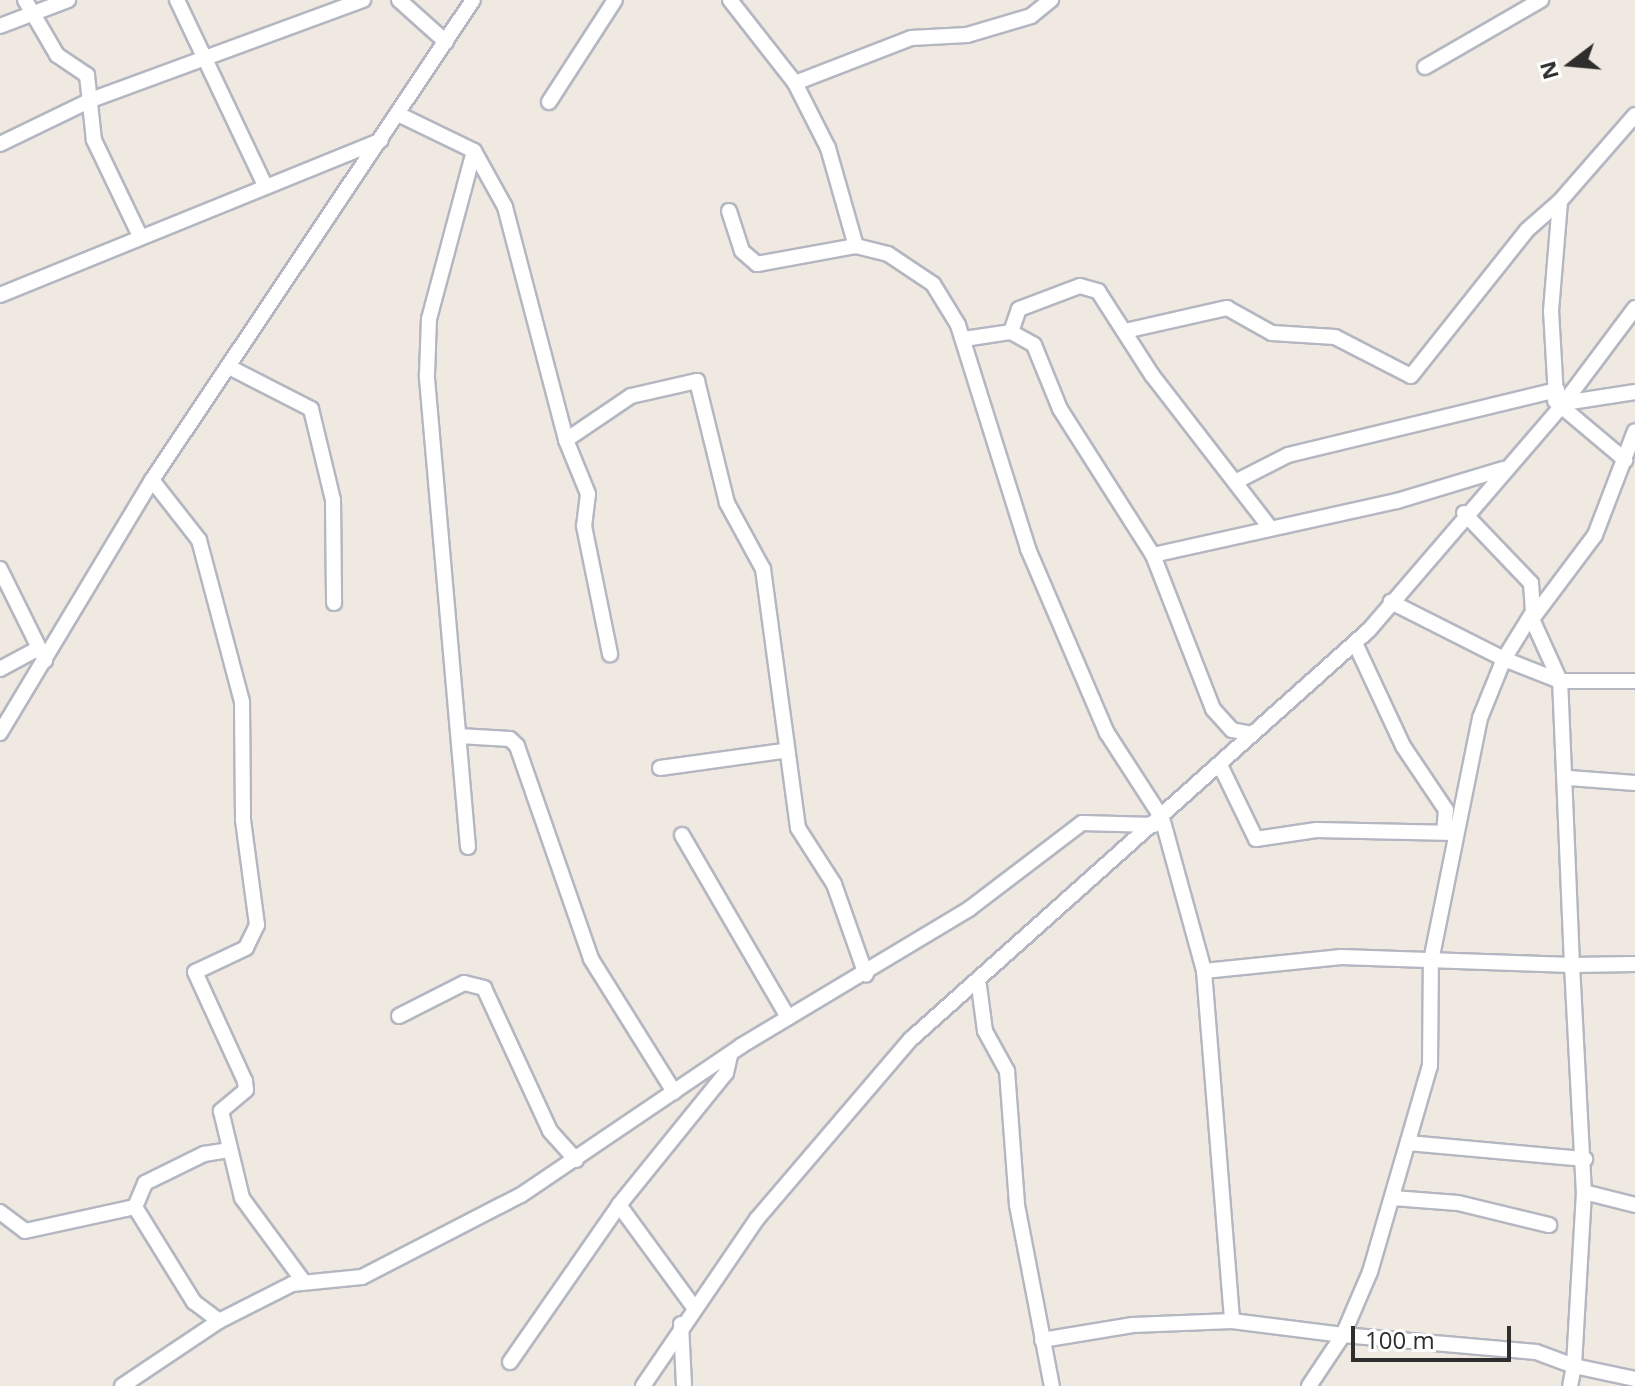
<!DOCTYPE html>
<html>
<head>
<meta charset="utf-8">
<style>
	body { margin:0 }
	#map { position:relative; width:1635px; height:1386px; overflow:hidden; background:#efe9e1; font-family:"Open Sans",sans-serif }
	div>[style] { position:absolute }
	.roads { filter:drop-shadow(2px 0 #b4b7c1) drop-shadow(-2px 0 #b4b7c1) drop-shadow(0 2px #b4b7c1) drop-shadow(0 -2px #b4b7c1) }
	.minor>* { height:14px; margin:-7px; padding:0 7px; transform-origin:7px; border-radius:7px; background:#fff }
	span { translate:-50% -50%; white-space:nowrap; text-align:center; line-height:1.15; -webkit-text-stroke:7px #fff; paint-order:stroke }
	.north { position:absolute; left:1531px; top:24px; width:80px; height:80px; -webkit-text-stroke:6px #fff; paint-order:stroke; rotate:254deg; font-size:22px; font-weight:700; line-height:32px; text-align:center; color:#2e2e2e }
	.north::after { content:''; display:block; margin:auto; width:28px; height:36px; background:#2e2e2e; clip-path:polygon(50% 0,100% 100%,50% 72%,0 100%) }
	.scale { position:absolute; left:1351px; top:1326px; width:160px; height:36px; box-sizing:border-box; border:4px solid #2e2e2e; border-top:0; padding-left:10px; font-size:24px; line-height:28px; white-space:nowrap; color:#2e2e2e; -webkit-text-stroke:6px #fff; paint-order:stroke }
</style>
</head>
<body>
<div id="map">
	<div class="roads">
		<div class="minor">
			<div style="left:25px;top:0;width:64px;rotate:59.8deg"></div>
			<div style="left:57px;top:55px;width:36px;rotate:34deg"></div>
			<div style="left:87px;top:75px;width:65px;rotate:83.9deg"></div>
			<div style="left:94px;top:140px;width:104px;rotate:64.4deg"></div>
			<div style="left:177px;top:0;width:205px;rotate:64.6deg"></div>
			<div style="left:399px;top:0;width:63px;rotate:41.8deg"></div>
			<div style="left:730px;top:0;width:105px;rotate:51.9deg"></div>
			<div style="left:795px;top:83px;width:73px;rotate:63.1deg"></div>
			<div style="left:828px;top:148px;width:102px;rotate:74.1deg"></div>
			<div style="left:0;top:26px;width:73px;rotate:-20.9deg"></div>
			<div style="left:1425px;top:67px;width:134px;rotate:-30deg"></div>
			<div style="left:795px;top:83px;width:124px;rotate:-21.2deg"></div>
			<div style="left:911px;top:38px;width:56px;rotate:-3.1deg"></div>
			<div style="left:967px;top:35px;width:67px;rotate:-16.5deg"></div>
			<div style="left:1031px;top:16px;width:26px;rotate:-39deg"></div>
			<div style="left:549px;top:102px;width:121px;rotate:-57.1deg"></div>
			<div style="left:400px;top:115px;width:82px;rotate:25.9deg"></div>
			<div style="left:474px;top:151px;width:64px;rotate:61deg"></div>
			<div style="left:505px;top:207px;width:241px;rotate:75.3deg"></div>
			<div style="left:566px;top:440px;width:58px;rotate:67.8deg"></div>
			<div style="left:588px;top:494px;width:32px;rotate:97deg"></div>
			<div style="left:584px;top:526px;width:131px;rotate:78.5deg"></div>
			<div style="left:0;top:144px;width:101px;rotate:-25.8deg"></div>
			<div style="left:91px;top:100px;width:290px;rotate:-20.2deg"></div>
			<div style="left:729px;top:211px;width:42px;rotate:72deg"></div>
			<div style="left:742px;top:251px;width:20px;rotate:41deg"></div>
			<div style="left:757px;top:264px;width:101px;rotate:-10.3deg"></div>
			<div style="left:856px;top:246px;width:33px;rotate:14deg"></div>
			<div style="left:888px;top:254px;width:54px;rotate:33.7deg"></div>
			<div style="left:933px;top:284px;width:48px;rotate:58.6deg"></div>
			<div style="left:958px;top:325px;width:235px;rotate:72.6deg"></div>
			<div style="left:1028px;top:549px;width:200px;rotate:66.8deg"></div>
			<div style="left:1107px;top:733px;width:101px;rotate:57.1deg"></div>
			<div style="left:1162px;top:818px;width:159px;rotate:74.6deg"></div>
			<div style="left:1204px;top:971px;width:351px;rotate:85.4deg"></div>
			<div style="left:1232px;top:1321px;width:112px;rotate:7.2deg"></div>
			<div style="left:1343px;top:1335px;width:69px;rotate:-66.8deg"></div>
			<div style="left:1370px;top:1272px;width:215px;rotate:-73.8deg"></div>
			<div style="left:1430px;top:1066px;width:105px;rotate:-89.5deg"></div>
			<div style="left:1431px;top:961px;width:248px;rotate:-78.6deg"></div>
			<div style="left:1480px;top:718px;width:64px;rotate:-67.9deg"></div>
			<div style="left:1504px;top:659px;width:127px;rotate:-153.2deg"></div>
			<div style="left:0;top:295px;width:411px;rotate:-22.1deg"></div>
			<div style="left:1635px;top:308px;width:119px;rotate:126.8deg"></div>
			<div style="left:1564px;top:403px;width:72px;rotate:-8.8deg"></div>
			<div style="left:1125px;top:331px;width:105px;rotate:-12.7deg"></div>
			<div style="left:1227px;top:308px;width:51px;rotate:29.1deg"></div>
			<div style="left:1272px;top:333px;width:63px;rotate:3.6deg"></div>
			<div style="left:1335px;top:337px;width:85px;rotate:27.2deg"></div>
			<div style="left:1411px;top:376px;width:186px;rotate:-51.5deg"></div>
			<div style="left:1527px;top:230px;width:44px;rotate:-41.3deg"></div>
			<div style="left:1011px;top:332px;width:24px;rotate:-71deg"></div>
			<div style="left:1019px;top:309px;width:65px;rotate:-20.7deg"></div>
			<div style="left:1080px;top:286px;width:19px;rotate:16deg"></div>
			<div style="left:1098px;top:291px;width:100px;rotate:57.3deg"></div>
			<div style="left:1152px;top:375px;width:190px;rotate:52.3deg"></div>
			<div style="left:964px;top:339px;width:48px;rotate:-8.5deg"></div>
			<div style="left:1011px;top:332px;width:26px;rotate:29deg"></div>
			<div style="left:1034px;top:345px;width:69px;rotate:67.9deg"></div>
			<div style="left:1060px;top:409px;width:173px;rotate:57.5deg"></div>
			<div style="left:1153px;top:555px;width:165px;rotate:68.7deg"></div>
			<div style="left:1213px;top:709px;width:28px;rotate:48deg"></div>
			<div style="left:1232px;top:730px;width:20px;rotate:11deg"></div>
			<div style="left:231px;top:368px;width:90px;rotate:27.1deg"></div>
			<div style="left:311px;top:409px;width:94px;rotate:76.4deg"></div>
			<div style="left:333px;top:500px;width:103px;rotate:89.4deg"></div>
			<div style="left:1556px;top:397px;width:86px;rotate:-93.3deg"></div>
			<div style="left:1551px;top:311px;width:110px;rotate:-85.3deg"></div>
			<div style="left:1560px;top:201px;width:114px;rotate:-48.9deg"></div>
			<div style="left:1555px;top:401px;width:92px;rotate:40.1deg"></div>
			<div style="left:566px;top:440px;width:78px;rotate:-34.1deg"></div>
			<div style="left:631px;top:396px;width:68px;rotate:-12.8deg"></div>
			<div style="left:697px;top:381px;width:126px;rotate:76.2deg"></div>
			<div style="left:727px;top:503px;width:75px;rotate:61.4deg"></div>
			<div style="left:763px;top:569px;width:261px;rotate:82.3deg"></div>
			<div style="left:798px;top:828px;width:67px;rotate:57.3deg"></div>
			<div style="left:834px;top:884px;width:96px;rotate:70.6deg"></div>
			<div style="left:152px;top:480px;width:76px;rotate:51.9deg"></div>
			<div style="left:199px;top:540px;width:168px;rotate:75.1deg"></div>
			<div style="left:242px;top:702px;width:118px;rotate:89.5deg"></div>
			<div style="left:243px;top:820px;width:106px;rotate:82.4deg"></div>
			<div style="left:257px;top:925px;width:25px;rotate:116deg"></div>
			<div style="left:246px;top:948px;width:56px;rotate:154.8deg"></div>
			<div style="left:195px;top:972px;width:120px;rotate:65.4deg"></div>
			<div style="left:245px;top:1081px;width:9px;rotate:84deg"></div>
			<div style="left:246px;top:1090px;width:33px;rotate:140deg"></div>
			<div style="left:221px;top:1111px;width:89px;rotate:76.4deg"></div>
			<div style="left:242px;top:1198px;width:104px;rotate:53.6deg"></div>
			<div style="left:1237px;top:481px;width:57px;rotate:-27deg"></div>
			<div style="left:1288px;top:455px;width:277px;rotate:-13.6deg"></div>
			<div style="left:1464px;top:513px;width:97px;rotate:46.3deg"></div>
			<div style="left:1531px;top:583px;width:29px;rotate:86deg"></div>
			<div style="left:1533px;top:612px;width:55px;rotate:121.7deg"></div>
			<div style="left:1504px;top:659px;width:60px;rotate:21.4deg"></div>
			<div style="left:1560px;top:681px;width:75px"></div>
			<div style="left:1153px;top:555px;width:250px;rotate:-12.5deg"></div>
			<div style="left:1397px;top:501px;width:111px;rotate:-16.8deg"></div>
			<div style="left:0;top:569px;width:102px;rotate:63.7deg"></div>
			<div style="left:1355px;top:643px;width:114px;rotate:65deg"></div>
			<div style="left:1403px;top:746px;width:77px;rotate:56.1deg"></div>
			<div style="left:1446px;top:810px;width:22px;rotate:95deg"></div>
			<div style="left:0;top:669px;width:44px;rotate:-28.3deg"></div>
			<div style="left:0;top:733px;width:295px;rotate:-59deg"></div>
			<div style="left:152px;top:480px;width:577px;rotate:-56.23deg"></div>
			<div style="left:459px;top:736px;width:51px;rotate:3.4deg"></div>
			<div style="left:510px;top:739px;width:10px;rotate:45deg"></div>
			<div style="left:517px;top:746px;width:225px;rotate:70.8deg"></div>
			<div style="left:591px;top:959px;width:157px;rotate:58deg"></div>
			<div style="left:1221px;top:767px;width:80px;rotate:64.1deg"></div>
			<div style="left:1256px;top:839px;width:61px;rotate:-8.5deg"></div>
			<div style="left:1316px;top:830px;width:140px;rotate:1.2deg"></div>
			<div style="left:660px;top:768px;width:123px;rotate:-7.9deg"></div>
			<div style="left:1569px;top:778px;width:66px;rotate:4.3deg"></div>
			<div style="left:682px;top:835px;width:211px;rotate:59.8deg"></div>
			<div style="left:468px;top:847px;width:474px;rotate:-95deg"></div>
			<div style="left:427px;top:375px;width:56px;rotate:-88deg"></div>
			<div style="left:429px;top:319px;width:174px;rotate:-75deg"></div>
			<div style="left:1635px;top:964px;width:63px;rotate:179.1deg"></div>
			<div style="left:1572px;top:965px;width:227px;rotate:87deg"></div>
			<div style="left:1584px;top:1192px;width:53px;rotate:14.3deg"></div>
			<div style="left:1204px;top:971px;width:138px;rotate:-5.8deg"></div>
			<div style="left:1341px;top:957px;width:231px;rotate:2deg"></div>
			<div style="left:1572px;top:965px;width:284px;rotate:-92.4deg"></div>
			<div style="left:1560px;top:681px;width:68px;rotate:-114.3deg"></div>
			<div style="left:1532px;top:619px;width:105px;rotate:-53.1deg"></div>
			<div style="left:1595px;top:535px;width:111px;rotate:-69deg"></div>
			<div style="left:979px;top:986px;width:45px;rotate:82.4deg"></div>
			<div style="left:985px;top:1031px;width:46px;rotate:61.2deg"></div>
			<div style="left:1007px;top:1071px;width:134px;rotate:85.7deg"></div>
			<div style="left:1017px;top:1205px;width:184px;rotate:79.1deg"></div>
			<div style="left:399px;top:1016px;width:73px;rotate:-26.9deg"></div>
			<div style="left:464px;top:983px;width:21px;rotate:14deg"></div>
			<div style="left:484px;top:988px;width:157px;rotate:65.2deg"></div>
			<div style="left:550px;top:1131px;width:39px;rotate:48deg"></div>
			<div style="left:1408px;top:1143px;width:178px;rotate:5.2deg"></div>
			<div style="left:1584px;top:1192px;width:174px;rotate:93.3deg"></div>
			<div style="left:1574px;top:1366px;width:62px;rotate:12deg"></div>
			<div style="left:1393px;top:1198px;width:65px;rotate:4.4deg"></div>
			<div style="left:1458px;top:1203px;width:94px;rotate:13.6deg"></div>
			<div style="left:619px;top:1205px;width:125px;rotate:53.8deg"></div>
			<div style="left:135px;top:1207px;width:26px;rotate:-67deg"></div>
			<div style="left:145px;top:1183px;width:66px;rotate:-26.2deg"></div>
			<div style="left:204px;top:1154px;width:26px;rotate:-9deg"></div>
			<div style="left:0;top:1212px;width:31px;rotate:37deg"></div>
			<div style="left:25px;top:1231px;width:113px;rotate:-12.3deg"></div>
			<div style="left:135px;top:1207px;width:112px;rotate:58.2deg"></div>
			<div style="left:194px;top:1302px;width:31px;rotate:37deg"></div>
			<div style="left:219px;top:1321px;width:82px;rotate:-26.9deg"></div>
			<div style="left:292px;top:1284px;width:70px;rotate:-5.7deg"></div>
			<div style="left:362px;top:1277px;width:179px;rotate:-27.3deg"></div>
			<div style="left:521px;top:1195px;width:266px;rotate:-34.1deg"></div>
			<div style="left:741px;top:1046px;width:266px;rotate:-31deg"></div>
			<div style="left:969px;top:909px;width:142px;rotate:-37.3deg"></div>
			<div style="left:1082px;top:823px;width:72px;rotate:1.6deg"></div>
			<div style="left:681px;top:1324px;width:62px;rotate:87.2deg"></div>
			<div style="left:1042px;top:1340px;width:92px;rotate:-9.4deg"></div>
			<div style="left:1133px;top:1325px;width:99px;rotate:-2.3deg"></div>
			<div style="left:510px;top:1362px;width:191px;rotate:-55.2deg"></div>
			<div style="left:619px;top:1205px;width:170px;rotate:-51deg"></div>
			<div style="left:726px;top:1073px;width:17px;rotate:-77deg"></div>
			<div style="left:122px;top:1386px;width:117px;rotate:-33.8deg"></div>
			<div style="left:643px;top:1386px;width:202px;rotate:-55.7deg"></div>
			<div style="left:757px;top:1219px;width:237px;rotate:-49.5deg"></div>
			<div style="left:911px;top:1039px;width:614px;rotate:-41.77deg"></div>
			<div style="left:1369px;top:630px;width:299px;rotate:-49.3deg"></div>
			<div style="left:1309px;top:1386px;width:61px;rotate:-56.3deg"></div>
			<div style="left:1343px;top:1335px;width:194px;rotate:5deg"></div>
			<div style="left:1536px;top:1352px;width:40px;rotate:20.2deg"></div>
			<div style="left:1574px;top:1366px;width:20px;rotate:101deg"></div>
		</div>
	</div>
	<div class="north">N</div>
	<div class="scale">100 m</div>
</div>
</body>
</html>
